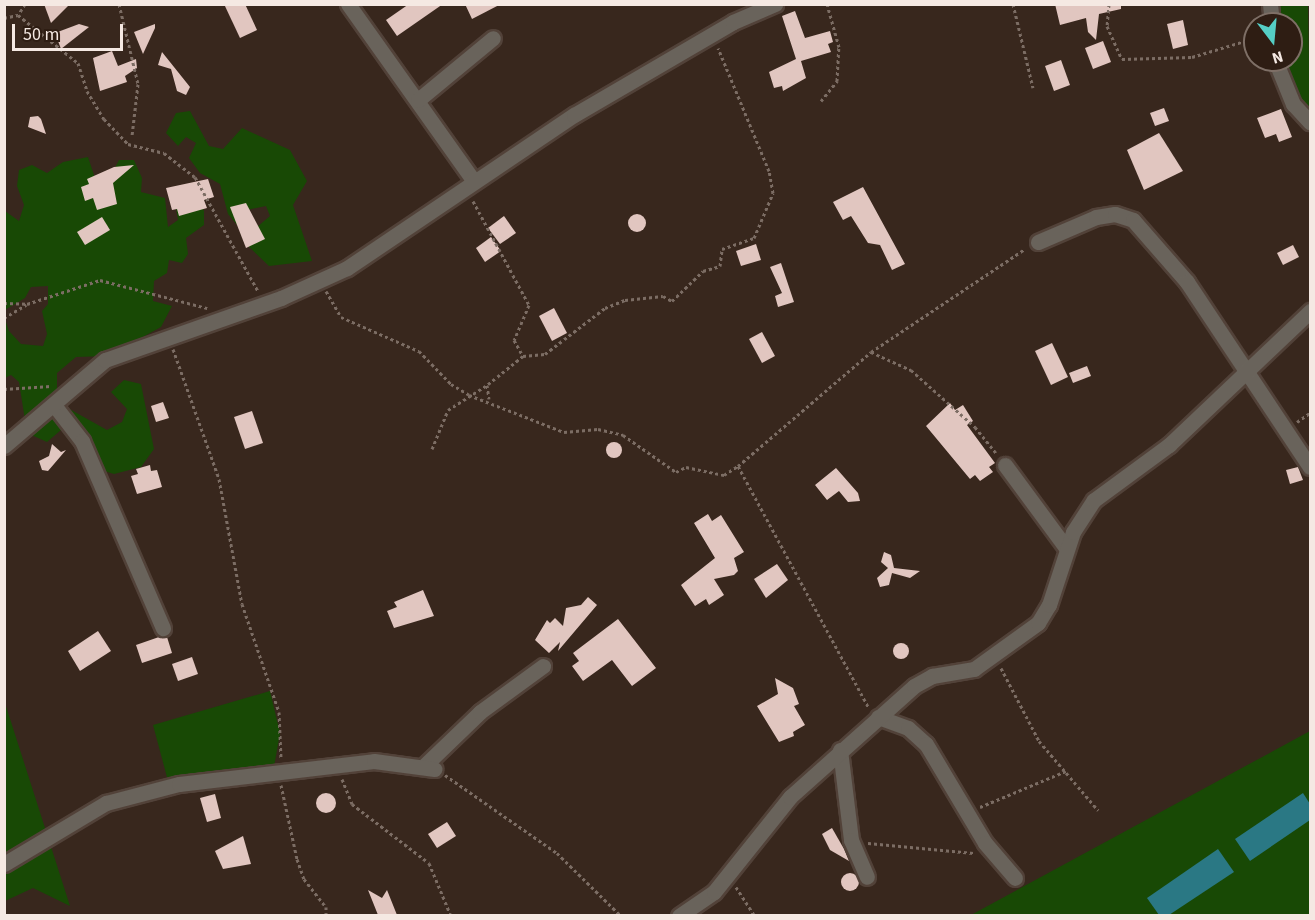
<!DOCTYPE html>
<html>
<head>
<meta charset="utf-8">
<style>
	body { margin:0 }
	#map { position:relative; width:1315px; height:920px; overflow:hidden; background:#38271d; font-family:"Source Sans 3",sans-serif }
	div>[style] { position:absolute }
	.green>* { inset:0; background:#184905 }
	.water>* { inset:0; background:#2a7884 }
	.building>* { inset:0; background:#e1c6c0 }
	.round { border-radius:50% }
	.path>* { height:3px; margin-top:-1.5px; transform-origin:0; background:repeating-linear-gradient(90deg,#7c6d64 0 3px,transparent 0 6px) }
	.roads { filter:drop-shadow(2px 0 #524239) drop-shadow(-2px 0 #524239) drop-shadow(0 2px #524239) drop-shadow(0 -2px #524239) }
	.minor>* { height:15px; margin:-7.5px; padding:0 7.5px; transform-origin:7.5px; border-radius:7.5px; background:#69635b }
	span { translate:-50% -50%; white-space:nowrap; text-align:center; line-height:1.15; -webkit-text-stroke:6px #2e1d13; paint-order:stroke }
	.frame { position:absolute; inset:0; border:6px solid #f5e9e3; pointer-events:none }
	.north { position:absolute; left:1243px; top:12px; width:60px; height:60px; box-sizing:border-box; background:#2e1d13; border:2px solid #7e6f66; border-radius:50%; rotate:164deg; font-size:16px; font-weight:700; line-height:24px; text-align:center; color:#f5e9e3 }
	.north::after { content:''; display:block; margin:auto; width:21px; height:27px; background:#55cec5; clip-path:polygon(50% 0,100% 100%,50% 72%,0 100%) }
	.scale { position:absolute; left:12px; top:24px; width:111px; height:27px; box-sizing:border-box; border:3px solid #f5e9e3; border-top:0; padding-left:8px; font-size:18px; line-height:21px; white-space:nowrap; color:#f5e9e3; -webkit-text-stroke:4px #2e1d13; paint-order:stroke }
</style>
</head>
<body>
<div id="map">
	<div class="green">
		<div style="clip-path:polygon(1276px 5px,1308px 5px,1310px 113px,1292px 96px,1282px 60px,1291px 60px,1291px 24px,1277px 24px)"></div>
		<div style="clip-path:polygon(190px 111px,209px 146px,223px 149px,242px 128px,290px 150px,307px 181px,293px 205px,312px 261px,269px 266px,248px 246px,251px 232px,270px 216px,266px 206px,241px 211px,242px 231px,228px 214px,220px 184px,200px 173px,189px 158px,196px 143px,186px 137px,178px 146px,166px 133px,176px 113px)"></div>
		<div style="clip-path:polygon(88px 157px,96px 181px,110px 177px,119px 160px,134px 160px,142px 178px,141px 192px,165px 198px,168px 227px,178px 220px,175px 203px,196px 195px,204px 211px,204px 225px,186px 238px,188px 254px,182px 263px,169px 260px,167px 273px,154px 281px,153px 301px,172px 306px,161px 327px,108px 356px,76px 357px,57px 373px,57px 402px,107px 430px,122px 422px,127px 409px,111px 392px,124px 380px,141px 384px,154px 449px,141px 467px,114px 474px,97px 469px,92px 449px,72px 444px,61px 430px,47px 442px,27px 433px,19px 382px,11px 375px,5px 378px,4px 316px,9px 331px,21px 344px,43px 346px,47px 334px,42px 311px,48px 304px,48px 286px,31px 287px,25px 298px,5px 310px,5px 211px,19px 221px,24px 205px,17px 186px,19px 170px,32px 165px,47px 173px,63px 162px)"></div>
		<div style="clip-path:polygon(270px 691px,280px 733px,274px 767px,168px 781px,153px 725px)"></div>
		<div style="clip-path:polygon(4px 700px,70px 906px,33px 888px,5px 901px)"></div>
		<div style="clip-path:polygon(1310px 731px,1310px 915px,971px 915px)"></div>
	</div>
	<div class="water">
		<div style="clip-path:polygon(1303px 793px,1310px 804px,1310px 820px,1250px 861px,1235px 839px)"></div>
		<div style="clip-path:polygon(1218px 849px,1234px 872px,1169px 915px,1159px 915px,1147px 898px)"></div>
	</div>
	<div class="building">
		<div style="clip-path:polygon(44px 4px,70px 4px,51px 23px)"></div>
		<div style="clip-path:polygon(224px 4px,245px 4px,257px 30px,240px 38px)"></div>
		<div style="clip-path:polygon(409px 4px,443px 4px,397px 36px,386px 20px)"></div>
		<div style="clip-path:polygon(465px 4px,501px 4px,472px 19px)"></div>
		<div style="clip-path:polygon(1055px 4px,1121px 4px,1121px 9px,1099px 14px,1096px 40px,1088px 32px,1086px 18px,1060px 25px)"></div>
		<div style="clip-path:polygon(795px 11px,805px 38px,830px 31px,833px 42px,828px 44px,831px 52px,801px 61px,806px 78px,783px 91px,782px 86px,774px 88px,769px 72px,796px 59px,782px 16px)"></div>
		<div style="clip-path:polygon(1183px 20px,1188px 45px,1173px 49px,1167px 24px)"></div>
		<div style="clip-path:polygon(79px 24px,89px 27px,61px 49px,55px 33px)"></div>
		<div style="clip-path:polygon(155px 24px,155px 28px,143px 54px,134px 32px)"></div>
		<div style="clip-path:polygon(1103px 41px,1111px 62px,1093px 69px,1085px 48px)"></div>
		<div style="clip-path:polygon(112px 51px,118px 66px,136px 59px,137px 68px,125px 76px,127px 82px,100px 91px,93px 58px)"></div>
		<div style="clip-path:polygon(162px 52px,190px 87px,186px 95px,177px 91px,171px 69px,158px 65px)"></div>
		<div style="clip-path:polygon(1061px 60px,1070px 85px,1054px 91px,1045px 66px)"></div>
		<div style="clip-path:polygon(1164px 108px,1169px 121px,1155px 126px,1150px 113px)"></div>
		<div style="clip-path:polygon(1281px 109px,1292px 137px,1279px 142px,1276px 134px,1265px 138px,1257px 118px)"></div>
		<div style="clip-path:polygon(38px 116px,41px 119px,46px 134px,28px 127px,30px 117px)"></div>
		<div style="clip-path:polygon(1159px 133px,1183px 171px,1144px 190px,1127px 150px)"></div>
		<div style="clip-path:polygon(134px 165px,113px 183px,117px 204px,97px 210px,93px 198px,85px 201px,81px 187px,89px 184px,87px 179px,114px 167px)"></div>
		<div style="clip-path:polygon(208px 179px,214px 197px,204px 200px,207px 208px,179px 216px,177px 209px,172px 210px,166px 188px)"></div>
		<div style="clip-path:polygon(863px 187px,905px 264px,892px 270px,880px 245px,868px 243px,851px 216px,843px 220px,833px 202px)"></div>
		<div style="clip-path:polygon(246px 203px,265px 239px,246px 248px,230px 207px)"></div>
		<div class="round" style="left:628px;top:214px;width:18px;height:18px"></div>
		<div style="clip-path:polygon(504px 216px,516px 233px,500px 244px,488px 228px)"></div>
		<div style="clip-path:polygon(102px 217px,110px 230px,85px 245px,77px 232px)"></div>
		<div style="clip-path:polygon(491px 237px,501px 251px,485px 262px,476px 248px)"></div>
		<div style="clip-path:polygon(756px 244px,761px 260px,741px 266px,736px 251px)"></div>
		<div style="clip-path:polygon(1293px 245px,1299px 257px,1283px 265px,1277px 253px)"></div>
		<div style="clip-path:polygon(781px 263px,794px 302px,778px 307px,775px 296px,782px 293px,770px 267px)"></div>
		<div style="clip-path:polygon(554px 308px,567px 333px,552px 341px,539px 316px)"></div>
		<div style="clip-path:polygon(762px 332px,775px 356px,762px 363px,749px 339px)"></div>
		<div style="clip-path:polygon(1052px 343px,1068px 377px,1051px 385px,1035px 351px)"></div>
		<div style="clip-path:polygon(1087px 366px,1091px 376px,1073px 383px,1069px 373px)"></div>
		<div style="clip-path:polygon(163px 402px,169px 418px,156px 422px,151px 406px)"></div>
		<div style="clip-path:polygon(950px 403px,955px 410px,963px 405px,973px 421px,967px 425px,995px 463px,989px 467px,993px 472px,980px 481px,975px 475px,970px 479px,926px 426px)"></div>
		<div style="clip-path:polygon(252px 411px,263px 443px,245px 449px,234px 417px)"></div>
		<div class="round" style="left:606px;top:442px;width:16px;height:16px"></div>
		<div style="clip-path:polygon(52px 444px,61px 452px,66px 450px,48px 471px,42px 470px,39px 461px,49px 456px)"></div>
		<div style="clip-path:polygon(150px 465px,151px 471px,157px 470px,162px 487px,137px 494px,131px 476px,138px 474px,136px 469px)"></div>
		<div style="clip-path:polygon(1298px 467px,1303px 480px,1290px 484px,1286px 470px)"></div>
		<div style="clip-path:polygon(836px 468px,858px 493px,860px 501px,848px 502px,839px 491px,827px 500px,815px 485px)"></div>
		<div style="clip-path:polygon(708px 514px,712px 521px,721px 515px,744px 552px,734px 558px,738px 571px,734px 575px,714px 579px,724px 595px,709px 605px,706px 599px,695px 606px,681px 585px,715px 558px,694px 523px)"></div>
		<div style="clip-path:polygon(884px 552px,891px 555px,894px 568px,920px 571px,910px 578px,892px 573px,889px 585px,880px 587px,877px 578px,888px 568px,881px 562px)"></div>
		<div style="clip-path:polygon(777px 564px,788px 580px,766px 598px,754px 579px)"></div>
		<div style="clip-path:polygon(423px 590px,434px 616px,394px 628px,387px 611px,397px 607px,394px 602px)"></div>
		<div style="clip-path:polygon(588px 597px,597px 605px,558px 651px,560px 642px,549px 653px,535px 640px,547px 620px,550px 623px,555px 618px,563px 626px,566px 608px,581px 605px)"></div>
		<div style="clip-path:polygon(618px 619px,656px 668px,632px 686px,612px 660px,583px 681px,572px 666px,579px 661px,573px 653px)"></div>
		<div style="clip-path:polygon(98px 631px,111px 651px,80px 671px,68px 651px)"></div>
		<div style="clip-path:polygon(159px 637px,167px 637px,172px 653px,142px 663px,136px 645px)"></div>
		<div class="round" style="left:893px;top:643px;width:16px;height:16px"></div>
		<div style="clip-path:polygon(192px 657px,198px 674px,178px 681px,172px 664px)"></div>
		<div style="clip-path:polygon(775px 678px,793px 688px,799px 704px,794px 706px,805px 725px,793px 732px,794px 736px,779px 742px,757px 706px,778px 694px)"></div>
		<div class="round" style="left:316px;top:793px;width:20px;height:20px"></div>
		<div style="clip-path:polygon(215px 794px,221px 818px,207px 822px,200px 798px)"></div>
		<div style="clip-path:polygon(447px 822px,456px 836px,437px 848px,428px 834px)"></div>
		<div style="clip-path:polygon(832px 828px,844px 849px,849px 861px,830px 850px,822px 834px)"></div>
		<div style="clip-path:polygon(243px 836px,251px 864px,223px 869px,215px 851px)"></div>
		<div class="round" style="left:841px;top:873px;width:18px;height:18px"></div>
		<div style="clip-path:polygon(368px 890px,382px 898px,387px 890px,397px 915px,378px 915px)"></div>
	</div>
	<div class="path">
		<div style="left:25px;top:4px;width:13px;rotate:122deg"></div>
		<div style="left:18px;top:15px;width:77px;rotate:38.7deg"></div>
		<div style="left:78px;top:63px;width:29px;rotate:72deg"></div>
		<div style="left:87px;top:91px;width:33px;rotate:59deg"></div>
		<div style="left:104px;top:119px;width:35px;rotate:46deg"></div>
		<div style="left:128px;top:144px;width:37px;rotate:14deg"></div>
		<div style="left:164px;top:153px;width:39px;rotate:38deg"></div>
		<div style="left:195px;top:177px;width:130px;rotate:61.1deg"></div>
		<div style="left:119px;top:4px;width:82px;rotate:76.6deg"></div>
		<div style="left:138px;top:84px;width:52px;rotate:96.6deg"></div>
		<div style="left:1013px;top:4px;width:86px;rotate:76.6deg"></div>
		<div style="left:1109px;top:4px;width:22px;rotate:95deg"></div>
		<div style="left:1107px;top:26px;width:36px;rotate:66deg"></div>
		<div style="left:1122px;top:59px;width:70px;rotate:-1.6deg"></div>
		<div style="left:1192px;top:57px;width:66px;rotate:-16.8deg"></div>
		<div style="left:4px;top:18px;width:14px;rotate:-12deg"></div>
		<div style="left:821px;top:101px;width:26px;rotate:-51deg"></div>
		<div style="left:837px;top:81px;width:34px;rotate:-87deg"></div>
		<div style="left:839px;top:47px;width:45px;rotate:-105.6deg"></div>
		<div style="left:473px;top:201px;width:118px;rotate:61.7deg"></div>
		<div style="left:529px;top:305px;width:38px;rotate:113deg"></div>
		<div style="left:514px;top:340px;width:18px;rotate:61deg"></div>
		<div style="left:523px;top:356px;width:46px;rotate:141.1deg"></div>
		<div style="left:487px;top:385px;width:14px;rotate:82deg"></div>
		<div style="left:326px;top:291px;width:30px;rotate:60deg"></div>
		<div style="left:341px;top:317px;width:85px;rotate:23.6deg"></div>
		<div style="left:419px;top:351px;width:46px;rotate:45.9deg"></div>
		<div style="left:451px;top:384px;width:21px;rotate:31deg"></div>
		<div style="left:469px;top:395px;width:102px;rotate:21.3deg"></div>
		<div style="left:564px;top:432px;width:34px;rotate:-5deg"></div>
		<div style="left:598px;top:429px;width:26px;rotate:13deg"></div>
		<div style="left:623px;top:435px;width:65px;rotate:34.9deg"></div>
		<div style="left:676px;top:472px;width:11px;rotate:-27deg"></div>
		<div style="left:686px;top:467px;width:39px;rotate:12deg"></div>
		<div style="left:724px;top:475px;width:17px;rotate:-33deg"></div>
		<div style="left:738px;top:466px;width:275px;rotate:61.6deg"></div>
		<div style="left:4px;top:303px;width:23px;rotate:2deg"></div>
		<div style="left:27px;top:304px;width:77px;rotate:-18.2deg"></div>
		<div style="left:100px;top:280px;width:111px;rotate:14.7deg"></div>
		<div style="left:4px;top:318px;width:26px;rotate:-31deg"></div>
		<div style="left:173px;top:349px;width:138px;rotate:70.5deg"></div>
		<div style="left:219px;top:479px;width:127px;rotate:79.6deg"></div>
		<div style="left:242px;top:604px;width:114px;rotate:71.1deg"></div>
		<div style="left:279px;top:712px;width:46px;rotate:87.5deg"></div>
		<div style="left:871px;top:352px;width:44px;rotate:24.2deg"></div>
		<div style="left:911px;top:370px;width:86px;rotate:41.7deg"></div>
		<div style="left:975px;top:427px;width:33px;rotate:51deg"></div>
		<div style="left:523px;top:356px;width:22px;rotate:-5deg"></div>
		<div style="left:545px;top:354px;width:76px;rotate:-37.5deg"></div>
		<div style="left:605px;top:308px;width:22px;rotate:-22deg"></div>
		<div style="left:625px;top:300px;width:38px;rotate:-6deg"></div>
		<div style="left:663px;top:296px;width:10px;rotate:29deg"></div>
		<div style="left:672px;top:301px;width:43px;rotate:-44.1deg"></div>
		<div style="left:703px;top:271px;width:18px;rotate:-16deg"></div>
		<div style="left:720px;top:266px;width:17px;rotate:-83deg"></div>
		<div style="left:722px;top:249px;width:34px;rotate:-19deg"></div>
		<div style="left:754px;top:238px;width:49px;rotate:-67.1deg"></div>
		<div style="left:773px;top:193px;width:22px;rotate:-100deg"></div>
		<div style="left:769px;top:171px;width:133px;rotate:-112.5deg"></div>
		<div style="left:4px;top:389px;width:47px;rotate:-3.7deg"></div>
		<div style="left:1297px;top:422px;width:16px;rotate:-35deg"></div>
		<div style="left:432px;top:449px;width:42px;rotate:-67.7deg"></div>
		<div style="left:448px;top:410px;width:46px;rotate:-32.7deg"></div>
		<div style="left:738px;top:466px;width:175px;rotate:-40.6deg"></div>
		<div style="left:871px;top:352px;width:185px;rotate:-33.8deg"></div>
		<div style="left:1001px;top:668px;width:82px;rotate:62.5deg"></div>
		<div style="left:1039px;top:741px;width:91px;rotate:49.5deg"></div>
		<div style="left:445px;top:775px;width:136px;rotate:34.9deg"></div>
		<div style="left:557px;top:853px;width:90px;rotate:44.5deg"></div>
		<div style="left:342px;top:779px;width:27px;rotate:68deg"></div>
		<div style="left:352px;top:804px;width:97px;rotate:37.5deg"></div>
		<div style="left:429px;top:863px;width:57px;rotate:67.5deg"></div>
		<div style="left:281px;top:785px;width:76px;rotate:77.8deg"></div>
		<div style="left:297px;top:859px;width:21px;rotate:71deg"></div>
		<div style="left:304px;top:879px;width:36px;rotate:52deg"></div>
		<div style="left:326px;top:907px;width:9px;rotate:90deg"></div>
		<div style="left:980px;top:807px;width:93px;rotate:-22.7deg"></div>
		<div style="left:868px;top:843px;width:106px;rotate:5.4deg"></div>
		<div style="left:736px;top:887px;width:35px;rotate:57deg"></div>
	</div>
	<div class="roads">
		<div class="minor">
			<div style="left:348px;top:4px;width:216px;rotate:54.6deg"></div>
			<div style="left:1270px;top:4px;width:20px;rotate:84deg"></div>
			<div style="left:1275px;top:60px;width:48px;rotate:67.8deg"></div>
			<div style="left:1293px;top:104px;width:25px;rotate:47deg"></div>
			<div style="left:418px;top:100px;width:97px;rotate:-39.6deg"></div>
			<div style="left:1038px;top:242px;width:63px;rotate:-23.3deg"></div>
			<div style="left:1096px;top:217px;width:19px;rotate:-9deg"></div>
			<div style="left:1115px;top:214px;width:19px;rotate:18deg"></div>
			<div style="left:1133px;top:220px;width:82px;rotate:48.9deg"></div>
			<div style="left:1187px;top:282px;width:222px;rotate:56.4deg"></div>
			<div style="left:54px;top:405px;width:46px;rotate:52.1deg"></div>
			<div style="left:82px;top:441px;width:204px;rotate:66.6deg"></div>
			<div style="left:4px;top:446px;width:133px;rotate:-40.4deg"></div>
			<div style="left:105px;top:360px;width:187px;rotate:-19.4deg"></div>
			<div style="left:281px;top:298px;width:72px;rotate:-24.4deg"></div>
			<div style="left:347px;top:268px;width:274px;rotate:-34deg"></div>
			<div style="left:574px;top:115px;width:184px;rotate:-30.3deg"></div>
			<div style="left:733px;top:22px;width:46px;rotate:-23.2deg"></div>
			<div style="left:1005px;top:465px;width:104px;rotate:53.6deg"></div>
			<div style="left:878px;top:717px;width:32px;rotate:20deg"></div>
			<div style="left:908px;top:728px;width:24px;rotate:42deg"></div>
			<div style="left:926px;top:744px;width:115px;rotate:59.2deg"></div>
			<div style="left:985px;top:843px;width:46px;rotate:49.4deg"></div>
			<div style="left:840px;top:750px;width:91px;rotate:83deg"></div>
			<div style="left:851px;top:840px;width:40px;rotate:66.6deg"></div>
			<div style="left:425px;top:765px;width:76px;rotate:-43.9deg"></div>
			<div style="left:480px;top:712px;width:78px;rotate:-36.1deg"></div>
			<div style="left:4px;top:864px;width:119px;rotate:-30.9deg"></div>
			<div style="left:106px;top:803px;width:75px;rotate:-14.6deg"></div>
			<div style="left:179px;top:784px;width:196px;rotate:-6.7deg"></div>
			<div style="left:374px;top:761px;width:61px;rotate:7.6deg"></div>
			<div style="left:679px;top:916px;width:42px;rotate:-34.4deg"></div>
			<div style="left:714px;top:892px;width:122px;rotate:-51.3deg"></div>
			<div style="left:790px;top:797px;width:166px;rotate:-41.8deg"></div>
			<div style="left:914px;top:686px;width:21px;rotate:-29deg"></div>
			<div style="left:932px;top:676px;width:43px;rotate:-9.5deg"></div>
			<div style="left:974px;top:669px;width:79px;rotate:-35.7deg"></div>
			<div style="left:1038px;top:623px;width:21px;rotate:-59deg"></div>
			<div style="left:1049px;top:605px;width:77px;rotate:-71.8deg"></div>
			<div style="left:1073px;top:532px;width:38px;rotate:-57deg"></div>
			<div style="left:1094px;top:500px;width:93px;rotate:-36.3deg"></div>
			<div style="left:1169px;top:445px;width:195px;rotate:-43.5deg"></div>
		</div>
	</div>
	<div class="frame"></div>
	<div class="north">N</div>
	<div class="scale">50 m</div>
</div>
</body>
</html>
